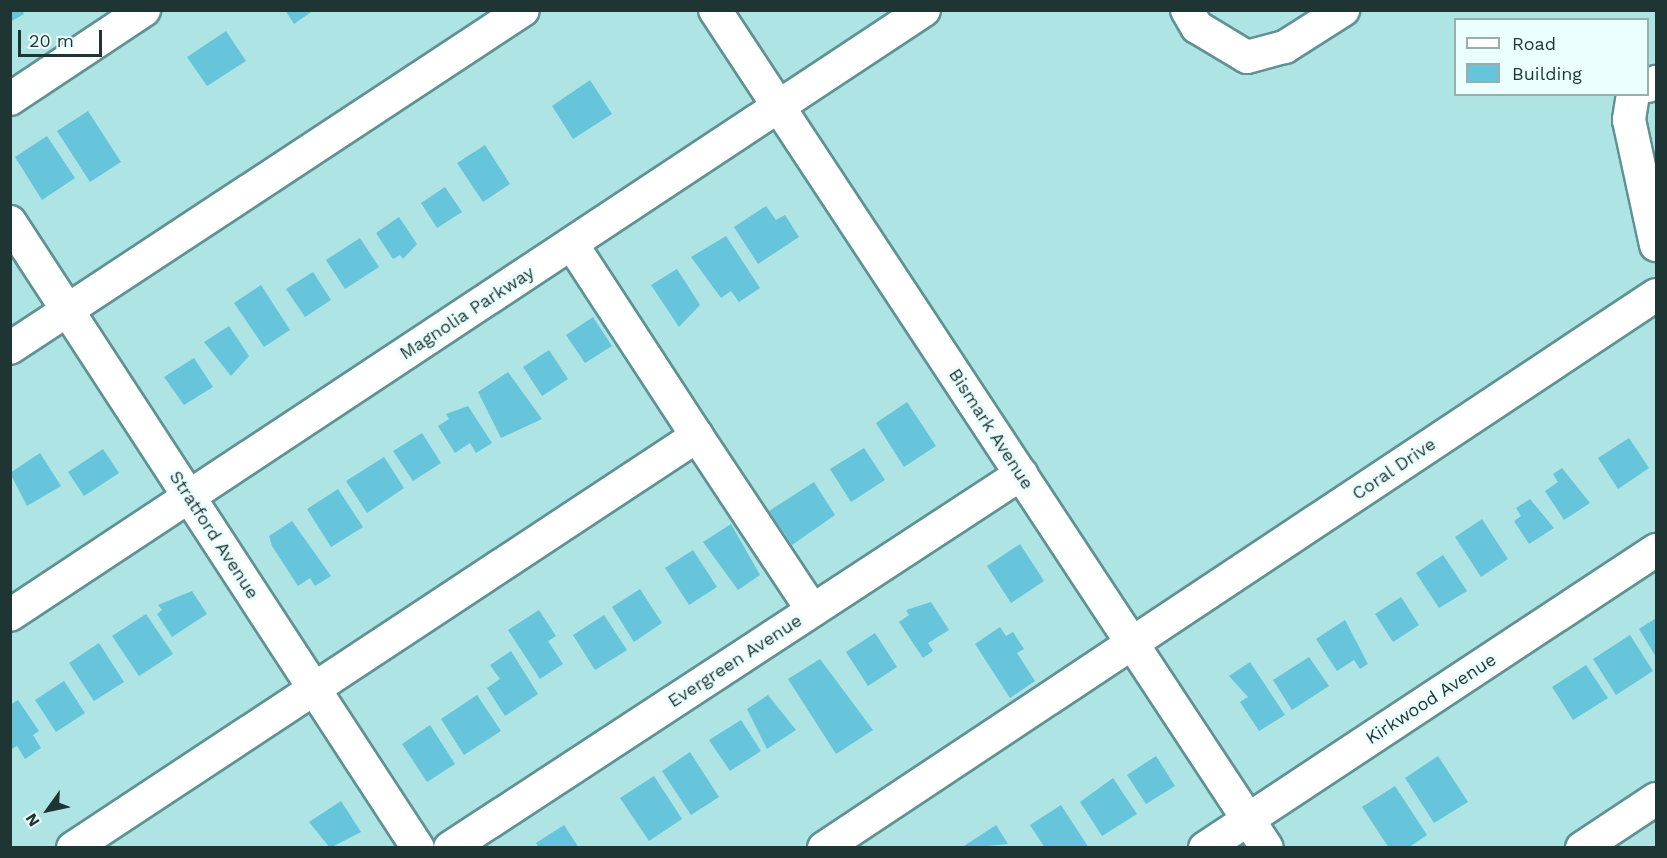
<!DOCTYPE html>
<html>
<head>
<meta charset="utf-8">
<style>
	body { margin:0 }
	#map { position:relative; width:1667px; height:858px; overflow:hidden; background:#afe4e4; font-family:"Work Sans",sans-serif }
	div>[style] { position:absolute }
	.building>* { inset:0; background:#66c4db }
	.roads { filter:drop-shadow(2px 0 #5f9292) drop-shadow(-2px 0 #5f9292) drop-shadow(0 2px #5f9292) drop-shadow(0 -2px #5f9292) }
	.minor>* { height:32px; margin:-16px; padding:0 16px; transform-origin:16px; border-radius:16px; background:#fff }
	span { translate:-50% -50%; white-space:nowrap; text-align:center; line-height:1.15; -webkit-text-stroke:6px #eafffe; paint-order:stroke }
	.street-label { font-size:18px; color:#1f3534 }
	.frame { position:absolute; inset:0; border:12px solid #1f3534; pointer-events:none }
	.legend { position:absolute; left:1454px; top:18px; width:195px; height:78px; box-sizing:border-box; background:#eafffe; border:2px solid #99aead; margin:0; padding:8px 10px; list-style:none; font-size:18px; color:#1f3534 }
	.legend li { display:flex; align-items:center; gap:12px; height:30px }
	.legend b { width:30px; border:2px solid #99aead }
	.north { position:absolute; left:18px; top:780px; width:60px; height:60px; -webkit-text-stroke:4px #eafffe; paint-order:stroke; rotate:237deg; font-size:16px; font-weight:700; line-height:24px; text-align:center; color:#1f3534 }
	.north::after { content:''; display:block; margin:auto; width:21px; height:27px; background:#1f3534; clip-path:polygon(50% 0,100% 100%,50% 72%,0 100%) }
	.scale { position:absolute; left:18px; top:30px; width:84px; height:27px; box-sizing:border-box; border:3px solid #1f3534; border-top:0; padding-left:8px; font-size:18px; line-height:21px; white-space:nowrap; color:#1f3534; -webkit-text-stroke:4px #eafffe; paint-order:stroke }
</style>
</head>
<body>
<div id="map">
	<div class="building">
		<div style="clip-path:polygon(10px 10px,22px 10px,24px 14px,10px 22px)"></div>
		<div style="clip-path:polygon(285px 10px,314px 10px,294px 24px)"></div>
		<div style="clip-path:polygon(226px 31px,246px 61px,207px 86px,187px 57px)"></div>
		<div style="clip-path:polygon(590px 80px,612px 114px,573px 139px,552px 106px)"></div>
		<div style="clip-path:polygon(88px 111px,121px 162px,90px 182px,57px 131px)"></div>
		<div style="clip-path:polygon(47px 136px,75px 178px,42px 200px,15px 157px)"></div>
		<div style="clip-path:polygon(485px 145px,510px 184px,483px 202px,457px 163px)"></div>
		<div style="clip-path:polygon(445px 187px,462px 212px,437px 228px,421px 203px)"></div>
		<div style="clip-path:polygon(766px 206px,776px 220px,785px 215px,799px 237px,758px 264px,734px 227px)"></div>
		<div style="clip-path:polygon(399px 217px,417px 244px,403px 259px,400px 255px,393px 259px,376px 233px)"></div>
		<div style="clip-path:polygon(726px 236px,760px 288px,739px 302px,731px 291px,721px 298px,691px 257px)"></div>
		<div style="clip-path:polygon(360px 238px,379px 267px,345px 289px,326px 260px)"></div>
		<div style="clip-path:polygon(677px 269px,700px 305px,679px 327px,651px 285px)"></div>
		<div style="clip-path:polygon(313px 272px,331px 300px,305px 317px,286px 289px)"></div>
		<div style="clip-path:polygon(261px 285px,290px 330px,264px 347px,234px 303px)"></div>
		<div style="clip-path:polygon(593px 317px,612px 346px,585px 363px,566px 335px)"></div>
		<div style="clip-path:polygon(229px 326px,249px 356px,231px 376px,204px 342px)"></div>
		<div style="clip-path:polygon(549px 350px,568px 379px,542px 396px,523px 367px)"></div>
		<div style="clip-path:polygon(194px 358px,213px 387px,184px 405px,164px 377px)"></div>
		<div style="clip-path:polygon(508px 372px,542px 419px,501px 438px,478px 392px)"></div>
		<div style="clip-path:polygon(907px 402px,936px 446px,904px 467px,876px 423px)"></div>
		<div style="clip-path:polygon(468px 406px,492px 443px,476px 453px,470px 443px,455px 453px,438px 426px,449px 419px,446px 414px)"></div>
		<div style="clip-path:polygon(422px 433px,441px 463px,413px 481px,393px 451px)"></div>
		<div style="clip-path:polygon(1629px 438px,1649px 468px,1618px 489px,1598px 458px)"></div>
		<div style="clip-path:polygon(864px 448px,885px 480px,851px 502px,830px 469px)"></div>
		<div style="clip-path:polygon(103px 449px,119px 473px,84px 496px,68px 472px)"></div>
		<div style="clip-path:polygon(40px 453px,61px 486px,27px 506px,10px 473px)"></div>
		<div style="clip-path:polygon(384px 457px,404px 488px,367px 513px,346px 481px)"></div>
		<div style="clip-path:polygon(1562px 468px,1590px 503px,1564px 520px,1545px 491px,1558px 482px,1553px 474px)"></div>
		<div style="clip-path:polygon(814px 482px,835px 515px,792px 545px,769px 511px)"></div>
		<div style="clip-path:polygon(338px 489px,363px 527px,331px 547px,307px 509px)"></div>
		<div style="clip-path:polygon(1530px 499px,1554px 528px,1529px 544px,1514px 521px,1521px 516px,1516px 508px)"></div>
		<div style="clip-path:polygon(1482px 519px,1508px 559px,1481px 577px,1455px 537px)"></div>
		<div style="clip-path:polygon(292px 521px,331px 576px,315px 586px,310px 578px,298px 586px,272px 546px,269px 536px)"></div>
		<div style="clip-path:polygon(731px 524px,760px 575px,738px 590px,703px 542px)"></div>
		<div style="clip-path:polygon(1020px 544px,1044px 581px,1011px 603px,987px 566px)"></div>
		<div style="clip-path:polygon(693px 550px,717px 587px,689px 605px,665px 568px)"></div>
		<div style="clip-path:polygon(1443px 555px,1467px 591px,1439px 608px,1416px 573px)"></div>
		<div style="clip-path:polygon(640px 589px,662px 623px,634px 642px,612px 607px)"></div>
		<div style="clip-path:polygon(192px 591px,207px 614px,172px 637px,157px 614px,162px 610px,158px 605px)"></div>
		<div style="clip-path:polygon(1401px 597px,1419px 625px,1393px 642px,1375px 614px)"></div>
		<div style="clip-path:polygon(931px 602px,949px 630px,928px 643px,933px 651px,923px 658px,899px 622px,909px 615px,906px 610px)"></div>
		<div style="clip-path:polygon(539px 610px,556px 636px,548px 641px,563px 664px,540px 679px,508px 630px)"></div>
		<div style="clip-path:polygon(146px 614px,173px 654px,139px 676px,112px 636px)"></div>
		<div style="clip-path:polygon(604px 615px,627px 650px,595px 670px,573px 635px)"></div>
		<div style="clip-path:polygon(1656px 618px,1656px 657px,1639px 629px)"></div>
		<div style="clip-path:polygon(1345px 620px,1368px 664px,1360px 669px,1354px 660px,1337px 671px,1316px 639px)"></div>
		<div style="clip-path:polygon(1000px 627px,1006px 636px,1013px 632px,1024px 649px,1017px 653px,1035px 681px,1010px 698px,975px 644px)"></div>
		<div style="clip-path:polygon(875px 633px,897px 667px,868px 686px,846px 652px)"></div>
		<div style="clip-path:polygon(1630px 635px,1653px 671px,1616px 695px,1593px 659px)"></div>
		<div style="clip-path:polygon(99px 643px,124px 682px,94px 701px,69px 663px)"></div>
		<div style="clip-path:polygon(511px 651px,538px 694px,505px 716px,487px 688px,500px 679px,490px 665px)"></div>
		<div style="clip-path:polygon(1309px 657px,1329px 686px,1292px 710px,1273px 680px)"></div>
		<div style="clip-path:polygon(820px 659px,873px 730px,836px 754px,788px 679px)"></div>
		<div style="clip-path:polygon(1250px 662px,1285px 715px,1259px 731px,1240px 702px,1248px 697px,1229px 676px)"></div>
		<div style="clip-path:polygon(1586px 665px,1608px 698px,1573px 720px,1552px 687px)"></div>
		<div style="clip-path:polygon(64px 681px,85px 713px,56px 732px,35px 700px)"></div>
		<div style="clip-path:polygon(477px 695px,501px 731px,464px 755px,441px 719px)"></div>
		<div style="clip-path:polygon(768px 695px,796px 730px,767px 749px,747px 709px)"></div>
		<div style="clip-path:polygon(18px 700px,39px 731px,33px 735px,41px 748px,25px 759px,17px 746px,10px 750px,10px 705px)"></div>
		<div style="clip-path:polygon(741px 720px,761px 751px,730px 771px,709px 740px)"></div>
		<div style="clip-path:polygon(430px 725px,455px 764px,427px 782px,402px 744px)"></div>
		<div style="clip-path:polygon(690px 752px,719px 797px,691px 815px,662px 771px)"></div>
		<div style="clip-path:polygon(1156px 756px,1175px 786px,1146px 804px,1127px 775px)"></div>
		<div style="clip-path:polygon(1438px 756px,1468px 802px,1434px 823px,1405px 778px)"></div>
		<div style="clip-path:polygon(654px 776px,682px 819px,649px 841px,620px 798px)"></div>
		<div style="clip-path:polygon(1113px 778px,1137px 814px,1102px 836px,1080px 802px)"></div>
		<div style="clip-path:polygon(1395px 786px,1427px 835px,1408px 848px,1389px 848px,1362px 807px)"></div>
		<div style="clip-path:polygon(341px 801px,361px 832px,330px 848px,309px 822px)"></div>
		<div style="clip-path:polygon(1061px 805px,1089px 848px,1045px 848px,1030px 825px)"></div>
		<div style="clip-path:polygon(564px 825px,579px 848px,539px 848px,536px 843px)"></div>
		<div style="clip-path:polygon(996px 825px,1008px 844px,965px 848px,964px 846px)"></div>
	</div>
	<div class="roads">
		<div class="minor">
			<div style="left:715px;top:10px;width:1003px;rotate:56.63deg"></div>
			<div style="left:1187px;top:10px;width:20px;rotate:60deg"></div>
			<div style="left:1197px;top:27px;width:58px;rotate:31deg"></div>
			<div style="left:1247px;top:57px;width:39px;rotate:-15deg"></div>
			<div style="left:1285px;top:47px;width:69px;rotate:-32.5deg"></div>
			<div style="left:1648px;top:86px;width:9px;rotate:-27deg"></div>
			<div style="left:1633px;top:94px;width:26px;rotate:99deg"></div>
			<div style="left:1629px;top:120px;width:128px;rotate:77.8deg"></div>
			<div style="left:10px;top:99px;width:161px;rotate:-33.6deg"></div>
			<div style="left:10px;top:222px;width:747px;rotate:56.91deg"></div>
			<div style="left:10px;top:348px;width:614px;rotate:-33.38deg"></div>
			<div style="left:697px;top:436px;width:209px;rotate:56.5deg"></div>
			<div style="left:10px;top:615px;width:1096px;rotate:-33.5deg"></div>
			<div style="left:73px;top:848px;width:748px;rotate:-33.44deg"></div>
			<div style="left:697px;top:436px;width:229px;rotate:-123.1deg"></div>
			<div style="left:450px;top:848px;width:683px;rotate:-33.22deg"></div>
			<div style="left:824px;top:848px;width:999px;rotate:-33.61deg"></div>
			<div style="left:1205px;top:848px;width:541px;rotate:-33.45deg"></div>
			<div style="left:1582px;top:848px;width:89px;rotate:-33.5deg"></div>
		</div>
	</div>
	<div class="street-label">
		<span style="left:467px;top:313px;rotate:-33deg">Magnolia Parkway</span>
		<span style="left:991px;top:429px;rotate:57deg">Bismark Avenue</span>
		<span style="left:1394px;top:469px;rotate:-34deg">Coral Drive</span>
		<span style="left:214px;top:535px;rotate:57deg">Stratford Avenue</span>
		<span style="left:735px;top:661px;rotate:-33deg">Evergreen Avenue</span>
		<span style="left:1431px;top:699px;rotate:-33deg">Kirkwood Avenue</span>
	</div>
	<div class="frame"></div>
	<ul class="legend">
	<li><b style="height:8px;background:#fff"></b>Road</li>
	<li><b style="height:16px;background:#66c4db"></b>Building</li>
	</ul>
	<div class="north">N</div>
	<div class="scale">20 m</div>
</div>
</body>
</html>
